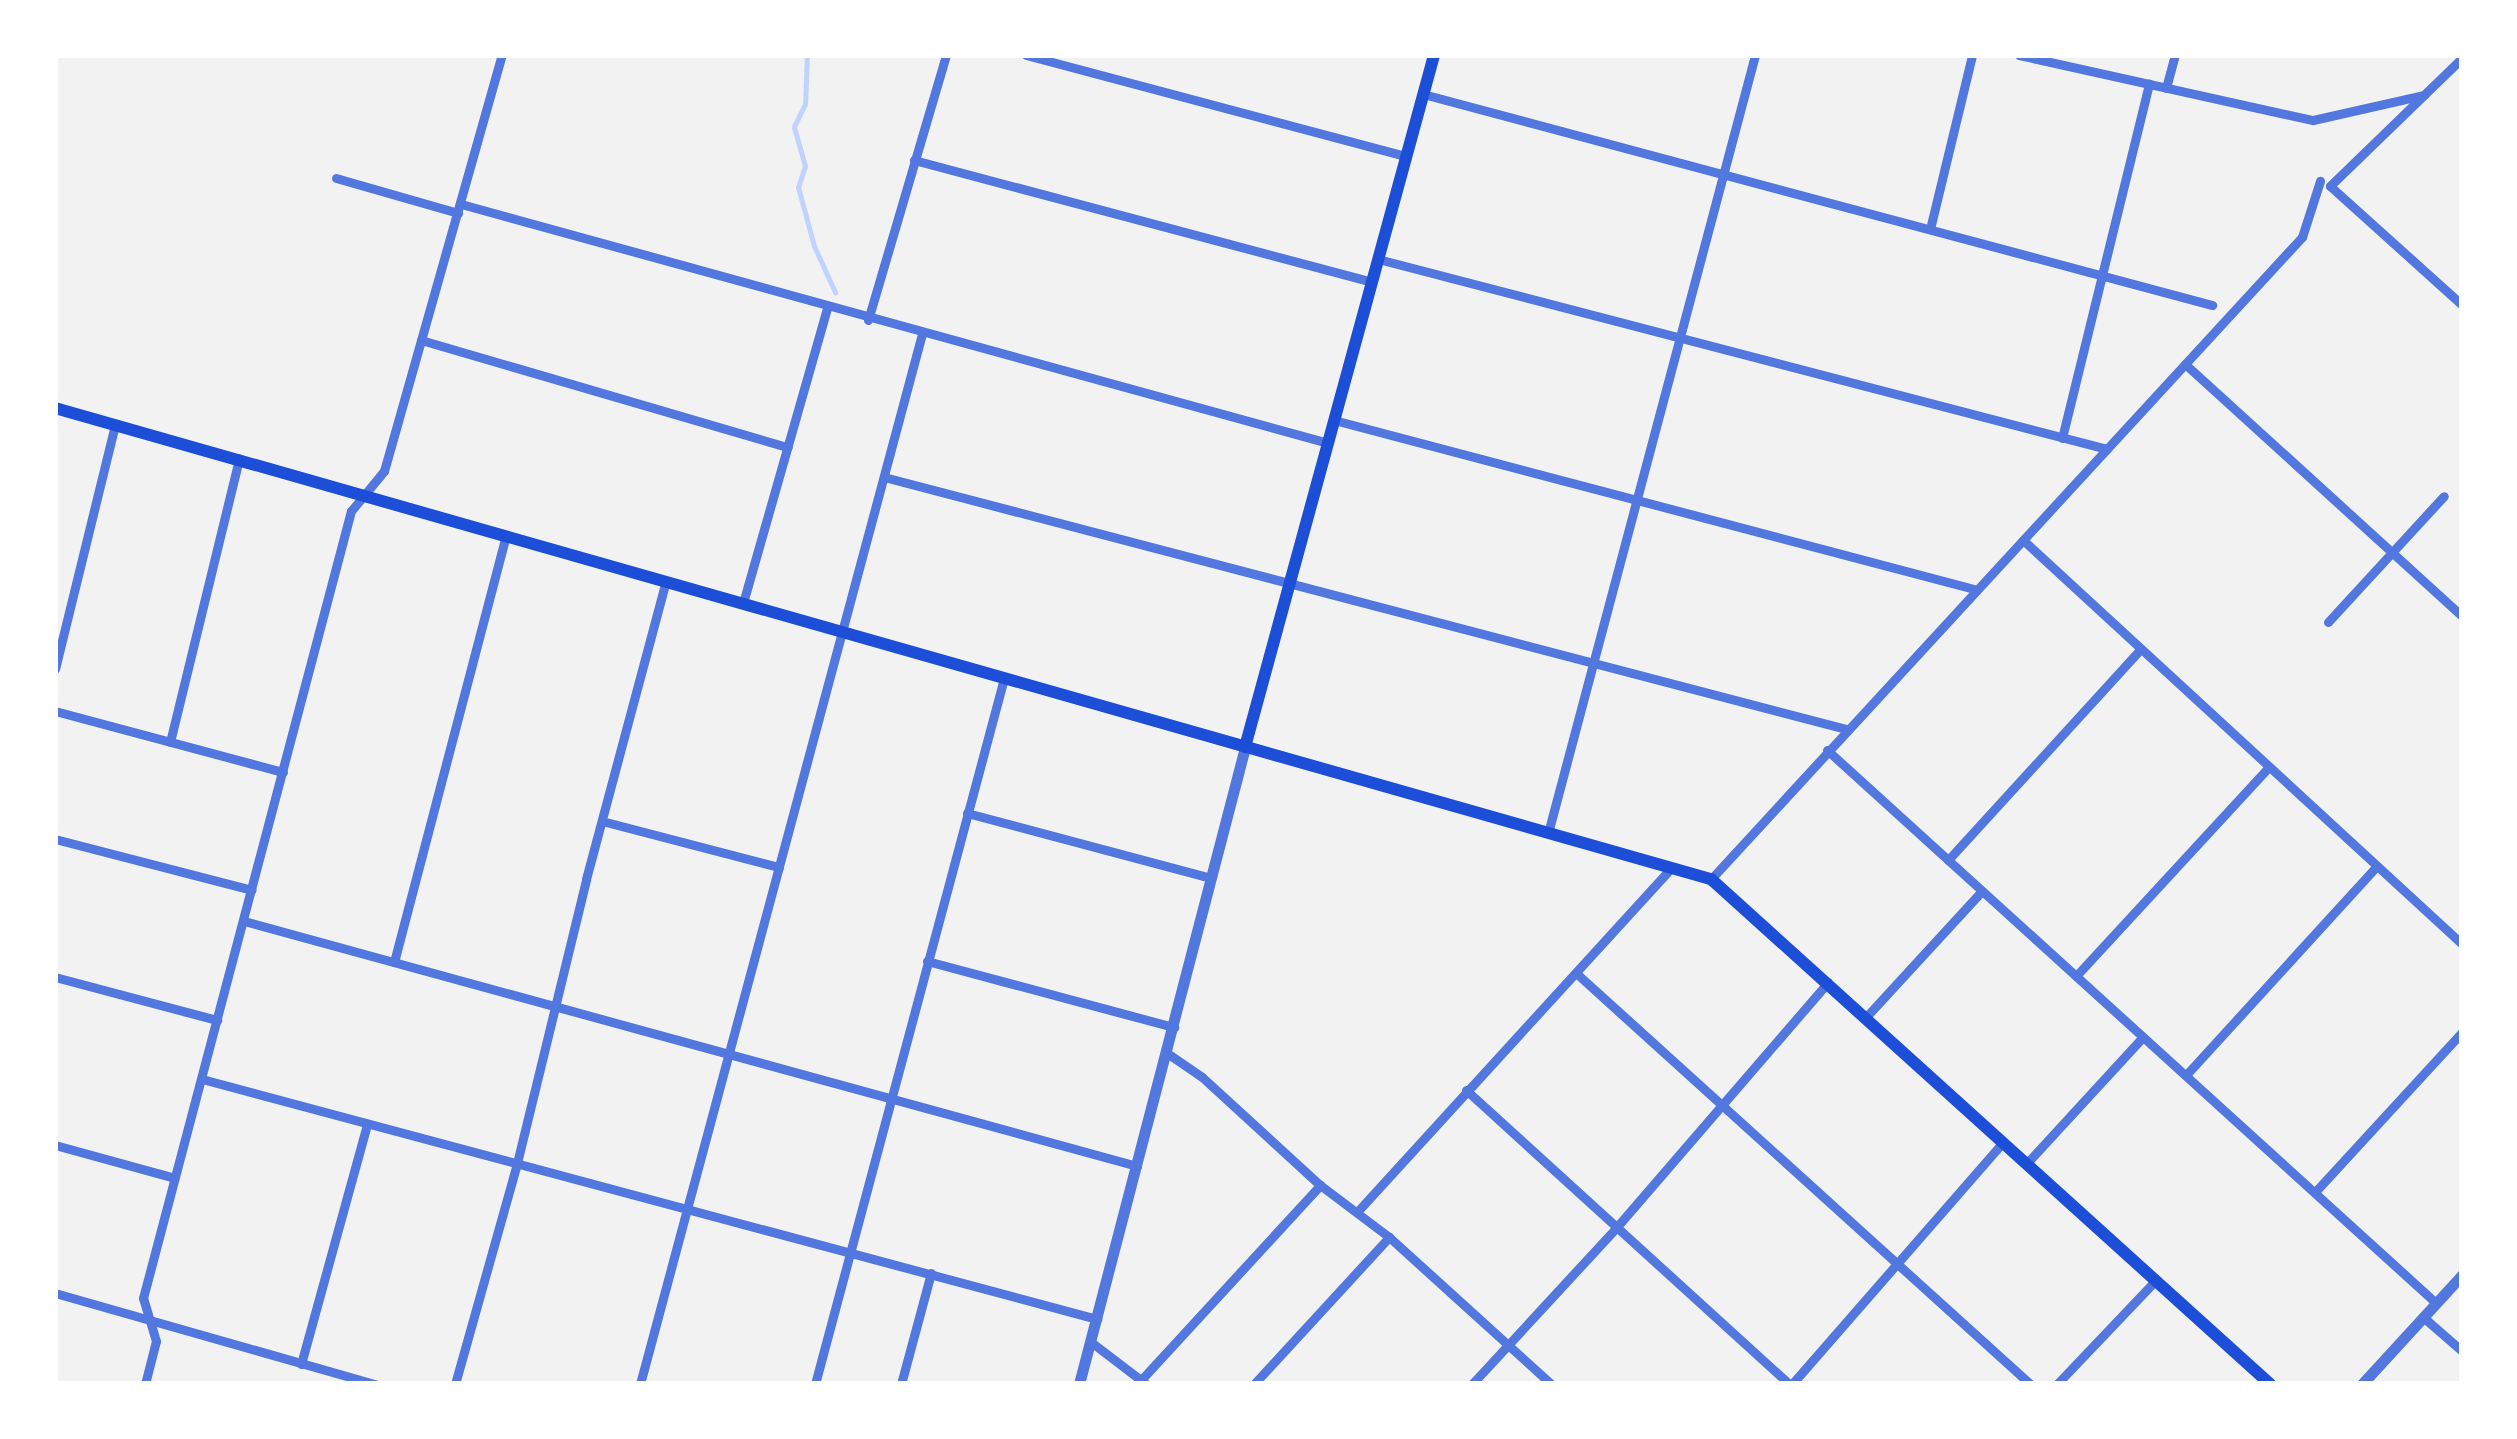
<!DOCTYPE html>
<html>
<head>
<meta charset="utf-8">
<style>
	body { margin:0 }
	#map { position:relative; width:2517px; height:1439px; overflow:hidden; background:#f2f2f2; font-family:Roboto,sans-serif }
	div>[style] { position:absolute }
	.stream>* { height:5px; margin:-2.5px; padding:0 2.5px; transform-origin:2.5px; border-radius:2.5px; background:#bfd3fe }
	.minor>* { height:9px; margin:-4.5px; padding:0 4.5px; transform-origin:4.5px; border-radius:4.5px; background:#5277de }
	.tertiary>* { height:11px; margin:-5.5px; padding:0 5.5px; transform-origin:5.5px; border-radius:5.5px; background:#5277de }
	.secondary>* { height:12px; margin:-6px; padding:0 6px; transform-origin:6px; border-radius:6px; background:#1d4ed8 }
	span { translate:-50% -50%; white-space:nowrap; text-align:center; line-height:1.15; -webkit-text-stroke:10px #fff; paint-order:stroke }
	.frame { position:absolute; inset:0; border:58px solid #fff; pointer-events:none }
</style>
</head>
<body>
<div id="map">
	<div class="stream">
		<div style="left:807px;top:55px;width:49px;rotate:92.3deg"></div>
		<div style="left:805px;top:104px;width:25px;rotate:116deg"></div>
		<div style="left:794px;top:127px;width:41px;rotate:74.2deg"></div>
		<div style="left:805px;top:166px;width:22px;rotate:108deg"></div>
		<div style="left:798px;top:187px;width:61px;rotate:74.8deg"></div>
		<div style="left:814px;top:246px;width:51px;rotate:65.5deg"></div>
	</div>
	<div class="minor">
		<div style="left:1026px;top:55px;width:393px;rotate:14.9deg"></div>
		<div style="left:2019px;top:55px;width:301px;rotate:12.5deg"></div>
		<div style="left:2313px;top:120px;width:114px;rotate:-12.7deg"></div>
		<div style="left:2462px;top:58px;width:184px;rotate:135.9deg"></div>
		<div style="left:2330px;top:186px;width:178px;rotate:42deg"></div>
		<div style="left:2166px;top:88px;width:34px;rotate:-75deg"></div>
		<div style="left:1423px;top:94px;width:817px;rotate:14.97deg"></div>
		<div style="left:914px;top:160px;width:474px;rotate:14.9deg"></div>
		<div style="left:336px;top:178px;width:127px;rotate:16deg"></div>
		<div style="left:461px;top:204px;width:899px;rotate:15.41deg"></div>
		<div style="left:1930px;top:229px;width:179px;rotate:-76.4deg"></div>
		<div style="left:1378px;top:259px;width:753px;rotate:14.61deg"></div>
		<div style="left:868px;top:320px;width:276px;rotate:-73.6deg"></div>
		<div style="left:421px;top:340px;width:382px;rotate:16.3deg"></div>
		<div style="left:2185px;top:364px;width:374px;rotate:42.3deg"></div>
		<div style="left:1334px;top:420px;width:662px;rotate:14.79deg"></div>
		<div style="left:2062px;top:438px;width:365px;rotate:-76.2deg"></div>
		<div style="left:884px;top:477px;width:994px;rotate:14.68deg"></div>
		<div style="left:2023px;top:540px;width:597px;rotate:42.62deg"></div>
		<div style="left:743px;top:603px;width:306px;rotate:-74.1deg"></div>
		<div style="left:2328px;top:622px;width:171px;rotate:-47.4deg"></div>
		<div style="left:55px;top:669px;width:251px;rotate:-76.2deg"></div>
		<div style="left:55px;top:711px;width:236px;rotate:15deg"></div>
		<div style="left:170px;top:742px;width:292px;rotate:-76.3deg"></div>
		<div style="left:1827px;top:750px;width:823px;rotate:42.24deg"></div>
		<div style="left:967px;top:813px;width:253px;rotate:14.9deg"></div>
		<div style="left:602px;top:821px;width:183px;rotate:14.6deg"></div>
		<div style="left:1548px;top:833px;width:805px;rotate:-75.1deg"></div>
		<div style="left:55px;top:839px;width:203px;rotate:14.5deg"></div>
		<div style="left:1948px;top:860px;width:286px;rotate:-47.6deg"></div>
		<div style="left:1711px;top:879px;width:873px;rotate:-47.37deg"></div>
		<div style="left:2302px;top:237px;width:59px;rotate:-72.2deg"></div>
		<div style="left:244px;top:921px;width:926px;rotate:15.34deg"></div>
		<div style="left:927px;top:961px;width:256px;rotate:15deg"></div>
		<div style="left:394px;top:962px;width:441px;rotate:-75.3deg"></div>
		<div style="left:1576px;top:973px;width:612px;rotate:42.15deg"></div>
		<div style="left:2076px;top:976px;width:284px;rotate:-47.3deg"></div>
		<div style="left:55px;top:977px;width:168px;rotate:14.9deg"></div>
		<div style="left:1866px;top:1017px;width:171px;rotate:-47.4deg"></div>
		<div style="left:1167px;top:1053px;width:42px;rotate:34.4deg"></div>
		<div style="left:1202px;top:1077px;width:160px;rotate:42.5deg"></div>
		<div style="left:1320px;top:1185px;width:86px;rotate:37deg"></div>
		<div style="left:1389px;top:1237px;width:219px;rotate:42.2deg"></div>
		<div style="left:2186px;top:1075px;width:283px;rotate:-47.6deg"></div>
		<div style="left:202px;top:1079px;width:927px;rotate:15.01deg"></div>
		<div style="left:1466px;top:1090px;width:437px;rotate:42.3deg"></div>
		<div style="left:55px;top:1145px;width:124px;rotate:15.4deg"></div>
		<div style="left:2027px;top:1163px;width:171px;rotate:-47.4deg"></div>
		<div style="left:2315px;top:1192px;width:217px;rotate:-47.4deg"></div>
		<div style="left:1357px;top:1212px;width:466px;rotate:-47.6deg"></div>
		<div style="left:55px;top:1293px;width:333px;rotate:15.9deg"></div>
		<div style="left:2423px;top:1317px;width:52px;rotate:41.1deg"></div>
		<div style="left:1091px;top:1342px;width:69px;rotate:37.4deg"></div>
		<div style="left:301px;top:1364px;width:249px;rotate:-74.6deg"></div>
		<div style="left:1141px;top:1380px;width:265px;rotate:-47.4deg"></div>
		<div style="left:145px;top:1384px;width:44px;rotate:-75.7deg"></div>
		<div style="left:156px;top:1341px;width:45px;rotate:-106.8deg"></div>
		<div style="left:143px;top:1298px;width:814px;rotate:-75.2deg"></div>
		<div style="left:351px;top:511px;width:52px;rotate:-50.5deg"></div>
		<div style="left:384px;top:471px;width:432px;rotate:-74.2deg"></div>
		<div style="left:455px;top:1384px;width:230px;rotate:-74.3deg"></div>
		<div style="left:517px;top:1163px;width:292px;rotate:-76.3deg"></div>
		<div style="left:586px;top:879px;width:309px;rotate:-75deg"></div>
		<div style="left:640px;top:1384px;width:1087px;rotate:-74.97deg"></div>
		<div style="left:815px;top:1384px;width:731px;rotate:-75.01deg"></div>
		<div style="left:901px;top:1384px;width:115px;rotate:-74.9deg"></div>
		<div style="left:1254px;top:1384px;width:200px;rotate:-47.4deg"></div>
		<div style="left:1472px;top:1384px;width:211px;rotate:-47.3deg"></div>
		<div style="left:1615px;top:1229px;width:326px;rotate:-49.2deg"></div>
		<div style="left:1792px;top:1384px;width:321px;rotate:-48.9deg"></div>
		<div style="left:2057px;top:1384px;width:144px;rotate:-46.4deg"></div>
	</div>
	<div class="tertiary">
		<div style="left:1079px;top:1384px;width:658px;rotate:-75.39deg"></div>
		<div style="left:2362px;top:1384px;width:148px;rotate:-47.5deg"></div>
	</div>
	<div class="secondary">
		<div style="left:55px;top:408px;width:1722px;rotate:15.88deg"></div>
		<div style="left:1711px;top:879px;width:753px;rotate:42.09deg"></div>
		<div style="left:1245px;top:747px;width:717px;rotate:-74.72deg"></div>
	</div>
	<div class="frame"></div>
</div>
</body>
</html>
